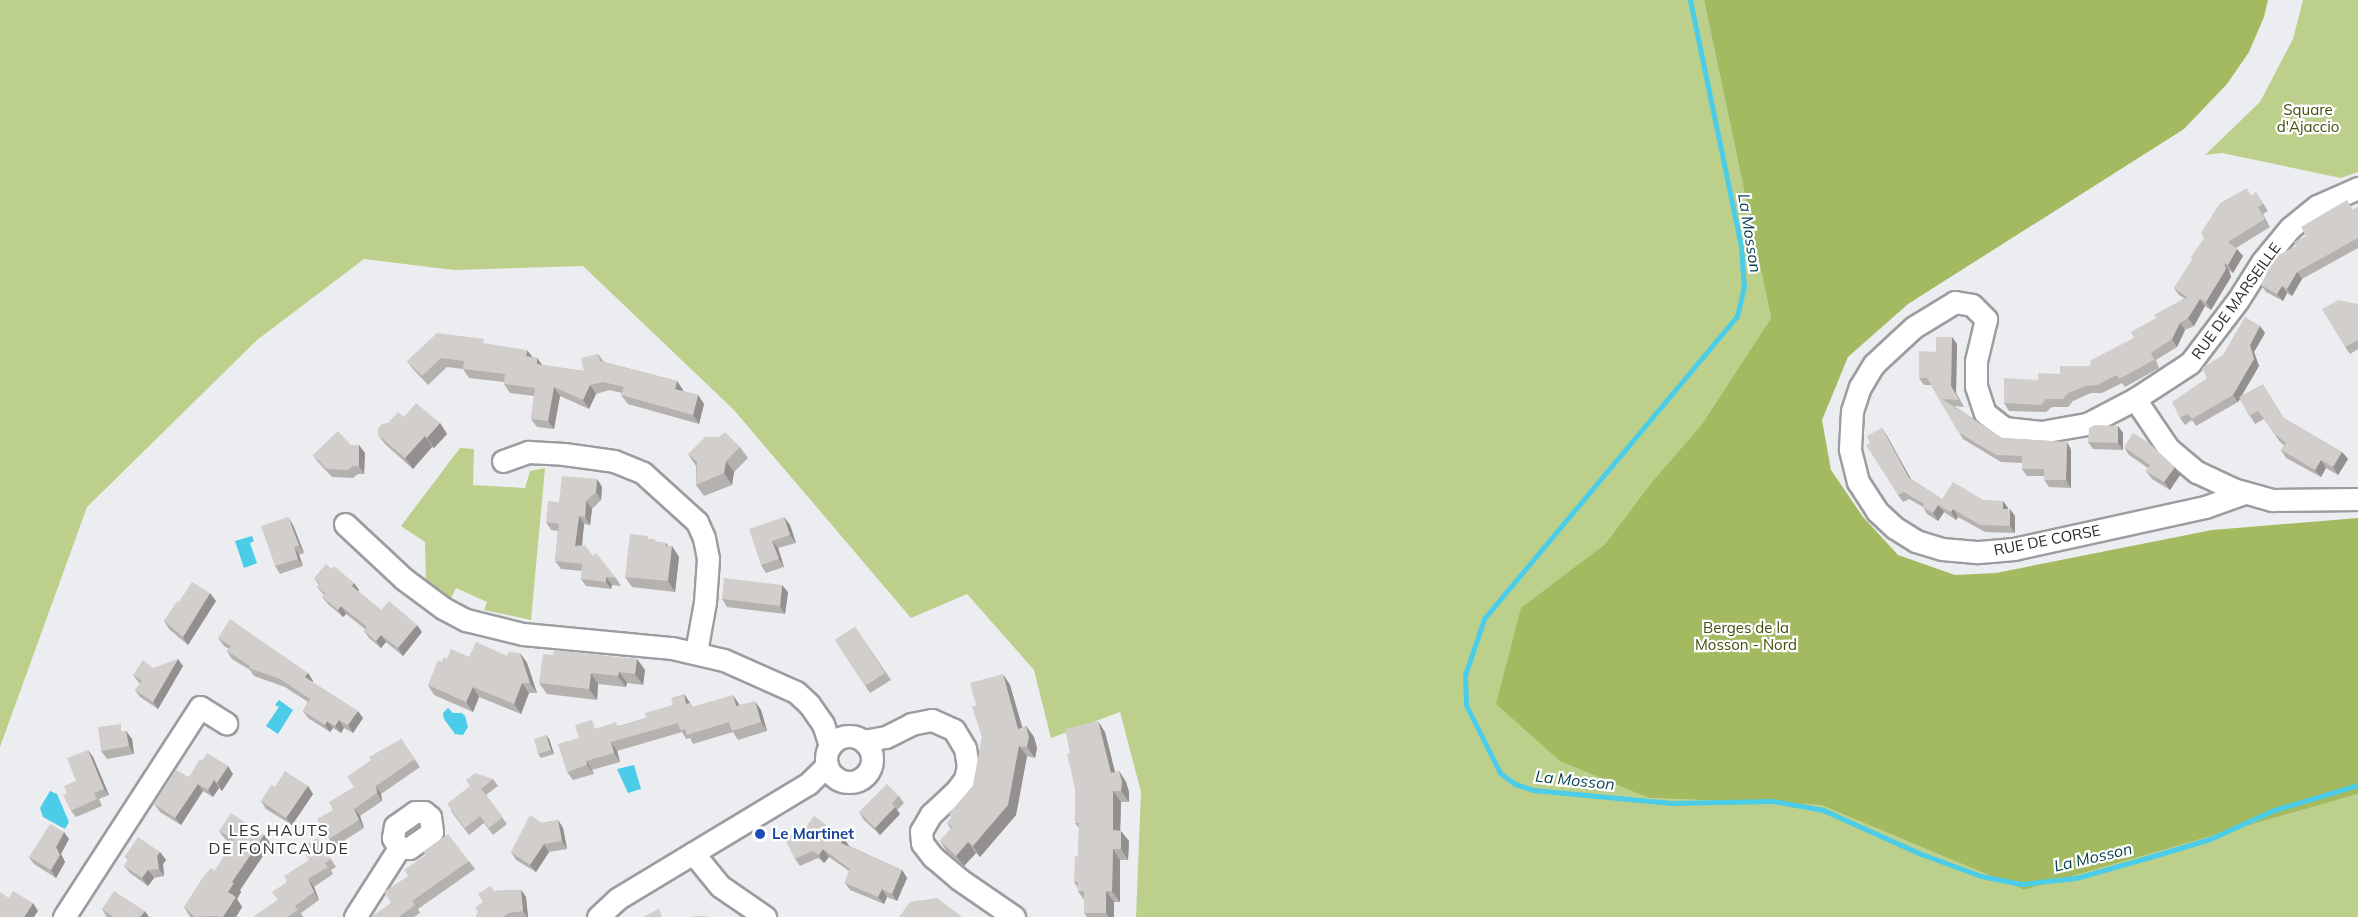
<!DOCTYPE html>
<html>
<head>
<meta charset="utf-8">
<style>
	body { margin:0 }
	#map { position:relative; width:2358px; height:917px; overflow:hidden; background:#ebedf0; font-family:Mulish,sans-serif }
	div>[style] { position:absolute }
	.green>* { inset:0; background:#bdd08b }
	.forest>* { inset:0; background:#a4ba61 }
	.water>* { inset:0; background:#4bcce8 }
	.stream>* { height:5px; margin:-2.5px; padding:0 2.5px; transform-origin:2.5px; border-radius:2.5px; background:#4bcce8 }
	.roads { filter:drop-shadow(2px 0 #9b9da0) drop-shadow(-2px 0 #9b9da0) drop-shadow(0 2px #9b9da0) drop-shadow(0 -2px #9b9da0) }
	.street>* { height:21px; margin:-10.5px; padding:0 10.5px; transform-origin:10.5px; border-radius:10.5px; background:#fff }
	.street>.ring { margin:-10.5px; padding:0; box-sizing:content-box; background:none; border:21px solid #fff; border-radius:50% }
	.wall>* { inset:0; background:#b5b1af }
	.shaded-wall>* { inset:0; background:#93908f }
	.building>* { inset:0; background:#d2cecc }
	.dots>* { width:16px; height:16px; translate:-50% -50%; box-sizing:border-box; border:3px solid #fff; border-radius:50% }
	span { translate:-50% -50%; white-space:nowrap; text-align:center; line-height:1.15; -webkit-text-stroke:4.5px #fff; paint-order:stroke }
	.park-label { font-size:15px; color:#424f0d }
	.street-label { font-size:15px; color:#292a2b }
	.transit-label { font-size:15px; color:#164399; font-weight:700 }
	.left { translate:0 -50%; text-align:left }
	.water-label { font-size:16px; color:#08434f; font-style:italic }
	.neighbourhood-label { font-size:16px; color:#2e3032; letter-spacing:1.5px }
</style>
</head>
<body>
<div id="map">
	<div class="green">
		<div style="clip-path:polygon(0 0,1704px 0,1771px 318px,1702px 424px,1651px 483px,1605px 544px,1522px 608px,1649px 798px,1821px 805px,2024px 890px,2358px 794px,2358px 917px,1136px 917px,1141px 792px,1120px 712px,1051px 738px,1034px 670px,967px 594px,911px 618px,734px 410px,583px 266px,454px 270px,364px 259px,257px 340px,87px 507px,0 747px)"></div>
		<div style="clip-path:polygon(2303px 0,2358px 0,2358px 172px,2341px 178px,2222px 153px,2205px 155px,2260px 102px,2293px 39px)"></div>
		<div style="clip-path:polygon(460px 448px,474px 449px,473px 485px,525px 488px,530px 471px,545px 468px,531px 620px,484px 610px,487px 602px,456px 588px,450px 600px,426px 583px,425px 542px,401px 526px)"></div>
	</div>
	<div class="forest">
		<div style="clip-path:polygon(1704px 0,2268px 0,2264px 17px,2249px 52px,2227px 84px,2184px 129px,1908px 304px,1848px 357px,1822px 420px,1831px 470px,1863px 517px,1898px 555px,1955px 575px,1996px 573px,2212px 530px,2358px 518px,2358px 794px,2024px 890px,1821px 805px,1649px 798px,1560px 761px,1496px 704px,1521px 608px,1605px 544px,1651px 483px,1702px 424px,1771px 318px)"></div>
	</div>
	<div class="water">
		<div style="clip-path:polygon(252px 536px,254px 541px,250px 543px,257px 563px,244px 568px,235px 541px)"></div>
		<div style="clip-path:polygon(279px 700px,293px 710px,278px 734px,266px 726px,279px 707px,275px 705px)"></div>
		<div style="clip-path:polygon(448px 708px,453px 713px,462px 713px,465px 716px,468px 727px,463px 735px,455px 734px,444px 719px,443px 713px)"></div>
		<div style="clip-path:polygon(634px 765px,641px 789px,628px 793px,617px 769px)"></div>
		<div style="clip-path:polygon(50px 791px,57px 794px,69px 822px,65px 829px,43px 817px,40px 808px)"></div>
	</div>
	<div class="stream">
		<div style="left:1690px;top:0;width:252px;rotate:78.3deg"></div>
		<div style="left:1741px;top:247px;width:39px;rotate:86deg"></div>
		<div style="left:1744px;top:286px;width:31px;rotate:103deg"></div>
		<div style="left:1737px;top:316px;width:395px;rotate:129.9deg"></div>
		<div style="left:1484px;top:619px;width:59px;rotate:108.7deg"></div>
		<div style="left:1465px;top:675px;width:30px;rotate:88deg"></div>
		<div style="left:1466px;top:705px;width:76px;rotate:63.4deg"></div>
		<div style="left:1500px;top:773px;width:19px;rotate:36deg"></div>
		<div style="left:1515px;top:784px;width:19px;rotate:18deg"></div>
		<div style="left:1533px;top:790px;width:139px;rotate:5.4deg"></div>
		<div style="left:1671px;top:803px;width:102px;rotate:-1.1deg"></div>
		<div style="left:1773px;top:801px;width:51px;rotate:10.2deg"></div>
		<div style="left:1823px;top:810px;width:107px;rotate:24.2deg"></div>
		<div style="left:1921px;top:854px;width:64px;rotate:20.1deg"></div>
		<div style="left:1981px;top:876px;width:41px;rotate:11.3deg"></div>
		<div style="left:2021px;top:884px;width:55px;rotate:-6.2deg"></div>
		<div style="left:2076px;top:878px;width:70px;rotate:-15.8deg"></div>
		<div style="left:2143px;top:859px;width:70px;rotate:-16.6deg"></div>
		<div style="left:2210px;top:839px;width:70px;rotate:-24.4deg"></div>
		<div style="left:2274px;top:810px;width:88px;rotate:-16.6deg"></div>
	</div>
	<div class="roads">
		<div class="street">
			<div style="left:2135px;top:399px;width:59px;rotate:56deg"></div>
			<div style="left:2168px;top:448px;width:38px;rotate:40deg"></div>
			<div style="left:2197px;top:472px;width:40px;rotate:25deg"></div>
			<div style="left:2233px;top:489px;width:41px;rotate:15.8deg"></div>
			<div style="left:2272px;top:500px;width:86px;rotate:-0.7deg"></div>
			<div style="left:503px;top:461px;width:27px;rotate:-20deg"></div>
			<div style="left:528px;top:452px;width:36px;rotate:3deg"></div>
			<div style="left:564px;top:454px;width:50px;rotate:8deg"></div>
			<div style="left:614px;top:461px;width:31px;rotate:22deg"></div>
			<div style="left:643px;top:473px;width:73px;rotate:42.2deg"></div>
			<div style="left:697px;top:522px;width:17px;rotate:66deg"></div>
			<div style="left:704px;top:538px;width:21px;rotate:79deg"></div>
			<div style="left:708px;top:559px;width:43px;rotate:94deg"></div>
			<div style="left:705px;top:602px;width:51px;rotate:100.2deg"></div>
			<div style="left:2244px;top:493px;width:41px;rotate:160.3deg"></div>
			<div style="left:2205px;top:507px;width:196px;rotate:167.6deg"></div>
			<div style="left:2014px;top:549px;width:38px;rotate:175deg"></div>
			<div style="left:1976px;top:552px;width:34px;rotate:-175deg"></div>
			<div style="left:1942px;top:549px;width:27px;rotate:-163deg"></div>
			<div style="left:1916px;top:541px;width:25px;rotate:-148deg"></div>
			<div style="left:1895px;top:528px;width:25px;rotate:-137deg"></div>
			<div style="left:1877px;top:511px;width:35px;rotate:-123deg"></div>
			<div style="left:1858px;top:482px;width:34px;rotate:-104deg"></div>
			<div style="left:1850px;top:449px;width:38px;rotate:-87deg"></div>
			<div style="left:1852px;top:411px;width:25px;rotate:-72deg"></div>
			<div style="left:1860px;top:387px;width:27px;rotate:-59deg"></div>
			<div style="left:1874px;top:364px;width:54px;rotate:-42.8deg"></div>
			<div style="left:1914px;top:327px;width:48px;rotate:-31.4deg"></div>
			<div style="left:1955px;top:302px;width:17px;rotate:10deg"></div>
			<div style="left:1972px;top:305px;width:20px;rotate:45deg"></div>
			<div style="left:1986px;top:319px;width:43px;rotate:103.4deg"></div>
			<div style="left:1976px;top:361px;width:25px;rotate:90deg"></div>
			<div style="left:1976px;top:386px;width:28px;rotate:72deg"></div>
			<div style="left:1985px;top:413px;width:24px;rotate:38deg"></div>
			<div style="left:2004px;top:428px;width:37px;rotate:6deg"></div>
			<div style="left:2041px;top:432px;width:47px;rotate:-9.9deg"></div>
			<div style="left:2087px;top:424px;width:54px;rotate:-27.5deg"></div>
			<div style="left:2135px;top:399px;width:66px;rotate:-33.2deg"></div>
			<div style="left:2190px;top:363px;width:79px;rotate:-52.7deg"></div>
			<div style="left:2238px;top:300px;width:45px;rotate:-57.7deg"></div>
			<div style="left:2262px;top:262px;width:44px;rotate:-50.5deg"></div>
			<div style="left:2290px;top:228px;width:35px;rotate:-39deg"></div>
			<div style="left:2317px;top:206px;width:45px;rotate:-23.7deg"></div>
			<div style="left:345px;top:524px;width:81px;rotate:43deg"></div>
			<div style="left:404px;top:579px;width:49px;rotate:36.6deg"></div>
			<div style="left:443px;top:608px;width:26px;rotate:28deg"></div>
			<div style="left:466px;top:620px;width:59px;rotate:13.8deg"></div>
			<div style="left:523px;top:634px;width:150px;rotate:5.4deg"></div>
			<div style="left:672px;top:648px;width:53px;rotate:13deg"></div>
			<div style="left:724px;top:660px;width:79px;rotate:24deg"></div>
			<div style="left:796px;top:692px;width:18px;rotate:43deg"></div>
			<div style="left:809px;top:704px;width:24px;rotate:55deg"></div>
			<div style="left:823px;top:724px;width:23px;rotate:72deg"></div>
			<div class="ring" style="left:826px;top:736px;width:25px;height:25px"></div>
			<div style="left:863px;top:741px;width:23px;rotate:-10deg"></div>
			<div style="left:886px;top:737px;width:28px;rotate:-27deg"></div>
			<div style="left:911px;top:724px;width:21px;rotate:-11deg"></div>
			<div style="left:932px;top:720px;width:24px;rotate:24deg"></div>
			<div style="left:954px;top:730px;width:21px;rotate:59deg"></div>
			<div style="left:965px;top:748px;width:18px;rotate:81deg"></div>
			<div style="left:968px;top:766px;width:13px;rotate:103deg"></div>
			<div style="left:965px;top:779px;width:15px;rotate:127deg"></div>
			<div style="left:956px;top:791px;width:34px;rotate:137deg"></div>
			<div style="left:931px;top:814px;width:20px;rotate:120deg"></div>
			<div style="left:921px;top:831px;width:12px;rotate:85deg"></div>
			<div style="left:922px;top:843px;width:18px;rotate:52deg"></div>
			<div style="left:933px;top:857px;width:34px;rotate:40deg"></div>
			<div style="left:959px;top:879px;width:67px;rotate:34.6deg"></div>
			<div style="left:415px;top:812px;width:9px"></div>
			<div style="left:424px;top:812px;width:8px;rotate:40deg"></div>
			<div style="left:430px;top:817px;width:15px;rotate:82deg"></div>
			<div style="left:432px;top:832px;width:28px;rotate:145deg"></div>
			<div style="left:409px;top:848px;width:10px;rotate:180deg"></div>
			<div style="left:399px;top:848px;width:12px;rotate:-121deg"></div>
			<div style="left:393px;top:838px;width:12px;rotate:-81deg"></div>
			<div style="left:395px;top:826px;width:24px;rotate:-35deg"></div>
			<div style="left:693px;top:853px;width:43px;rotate:50.7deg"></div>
			<div style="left:720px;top:886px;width:55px;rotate:34.6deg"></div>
			<div style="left:64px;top:917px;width:250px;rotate:-57.1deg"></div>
			<div style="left:200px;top:707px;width:31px;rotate:32deg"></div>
			<div style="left:355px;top:917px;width:82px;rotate:-57.5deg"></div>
			<div style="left:598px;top:917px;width:26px;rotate:-43deg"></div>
			<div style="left:617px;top:899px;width:223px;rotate:-31.1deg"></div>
			<div style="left:808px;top:784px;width:27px;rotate:-45deg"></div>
		</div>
	</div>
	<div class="wall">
		<div style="clip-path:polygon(2252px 195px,2261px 200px,2268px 211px,2263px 214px,2270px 227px,2236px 248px,2243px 256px,2233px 273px,2229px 270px,2231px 277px,2211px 310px,2205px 306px,2194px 326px,2185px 330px,2177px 347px,2156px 360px,2159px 368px,2125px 387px,2122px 383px,2102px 393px,2091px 393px,2073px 401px,2068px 407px,2052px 407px,2046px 412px,2009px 411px,2004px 403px,2038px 380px,2090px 366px,2134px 338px,2184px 298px,2179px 295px,2174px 288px,2193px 259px,2191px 257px)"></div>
		<div style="clip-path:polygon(2358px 207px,2358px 248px,2302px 279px,2292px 296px,2287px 293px,2283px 301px,2266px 292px,2261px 285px,2296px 246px)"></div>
		<div style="clip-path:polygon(2358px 304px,2358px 349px,2350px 354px,2345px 347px)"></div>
		<div style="clip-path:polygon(2260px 326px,2265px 333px,2254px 352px,2259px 366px,2241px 396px,2285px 419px,2342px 452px,2348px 459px,2338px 475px,2326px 468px,2321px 477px,2286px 458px,2281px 450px,2284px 445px,2280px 442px,2264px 419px,2255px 424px,2240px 399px,2238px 402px,2196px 426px,2192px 420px,2185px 425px,2180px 418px,2223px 355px)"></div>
		<div style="clip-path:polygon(1952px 337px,1957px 344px,1956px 393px,1964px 407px,1954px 406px,2002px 438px,2067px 442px,2071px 450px,2071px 488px,2049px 487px,2044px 480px,2044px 476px,2027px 476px,2022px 469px,2022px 463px,2001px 462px,1963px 439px,1931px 385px,1924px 385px,1919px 378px,1936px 352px)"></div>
		<div style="clip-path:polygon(487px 344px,537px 358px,542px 365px,584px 371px,598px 354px,604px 362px,677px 381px,683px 390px,682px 391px,698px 395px,704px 404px,699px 424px,628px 404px,621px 395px,622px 393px,609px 390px,596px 394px,589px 409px,560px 396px,554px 429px,537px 427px,531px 419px,534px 396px,510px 393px,504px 384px,504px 382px,469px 378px,463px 369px,447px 367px,428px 385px,413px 369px,407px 361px)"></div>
		<div style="clip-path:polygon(404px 417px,440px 423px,447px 434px,434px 448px,432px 447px,413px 469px,386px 445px,378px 435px,388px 423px)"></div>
		<div style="clip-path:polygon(2118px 426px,2123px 433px,2123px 450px,2093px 449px,2088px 442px)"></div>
		<div style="clip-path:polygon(1882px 428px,1887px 436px,1911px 479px,1942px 499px,2003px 501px,2008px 509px,2015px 516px,2015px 533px,1985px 532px,1958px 517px,1956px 520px,1944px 512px,1938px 521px,1927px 514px,1923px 507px,1909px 499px,1903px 502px,1898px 495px,1870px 443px)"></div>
		<div style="clip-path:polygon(740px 447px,748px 458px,734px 472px,732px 485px,704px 496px,696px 485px,696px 466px,688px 454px)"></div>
		<div style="clip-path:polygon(2124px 447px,2180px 475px,2170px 490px,2152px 479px,2146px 471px,2148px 468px,2129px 455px)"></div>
		<div style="clip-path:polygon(365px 453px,364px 474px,358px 474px,353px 478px,332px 477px,318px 462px,313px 455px)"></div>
		<div style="clip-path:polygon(597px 479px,602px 487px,601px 500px,592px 509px,590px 525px,584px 524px,582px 545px,616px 578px,621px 586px,612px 585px,611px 589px,586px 586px,581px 579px,582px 571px,561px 569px,555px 561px,558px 531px,551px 530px,546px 522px,559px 502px)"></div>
		<div style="clip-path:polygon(784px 517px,790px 525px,796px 543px,778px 548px,784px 567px,766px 573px,761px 565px)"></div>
		<div style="clip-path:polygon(293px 525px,304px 553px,299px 555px,303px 566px,280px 574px,275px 566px)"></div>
		<div style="clip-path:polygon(650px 539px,657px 542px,666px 543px,668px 546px,672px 546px,679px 557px,675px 592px,632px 587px,625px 577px)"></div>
		<div style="clip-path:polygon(332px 569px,354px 583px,359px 590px,358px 591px,381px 610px,422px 632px,403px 656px,386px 642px,381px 648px,369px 638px,364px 631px,365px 629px,346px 614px,343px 617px,328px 604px,322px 597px,324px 595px,317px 587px,319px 585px,314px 578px)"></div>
		<div style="clip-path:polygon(788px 592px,785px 614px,727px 607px,722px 599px)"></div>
		<div style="clip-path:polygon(216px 601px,188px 645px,169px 629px,164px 621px,178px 603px)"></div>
		<div style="clip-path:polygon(855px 627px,891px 680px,870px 693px,835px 640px)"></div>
		<div style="clip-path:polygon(218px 638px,308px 673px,313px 681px,312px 682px,363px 718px,353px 733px,344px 728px,341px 733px,333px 728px,330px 732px,308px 718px,303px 711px,308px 702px,285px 687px,254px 676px,250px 670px,232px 659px,227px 651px,229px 649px,224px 646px)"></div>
		<div style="clip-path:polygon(520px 653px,527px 663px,537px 693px,529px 693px,521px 714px,479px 697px,473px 712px,434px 695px,428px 685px,447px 659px,507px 656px)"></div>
		<div style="clip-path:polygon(553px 655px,637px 659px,645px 670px,643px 685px,627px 683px,626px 687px,598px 684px,597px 700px,547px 694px,539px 683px)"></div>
		<div style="clip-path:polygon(183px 666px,158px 709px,140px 697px,135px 690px,140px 684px,133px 675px,153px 668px)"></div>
		<div style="clip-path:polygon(1010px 685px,1022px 728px,1026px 726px,1034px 737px,1037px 748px,1035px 758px,1027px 756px,1016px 815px,980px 857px,976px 853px,964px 866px,947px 852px,940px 841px,951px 829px,947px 823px,952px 817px,949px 814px,973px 786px,982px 737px,976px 705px)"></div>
		<div style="clip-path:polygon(684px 694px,693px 707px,739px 704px,739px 705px,761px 710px,767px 731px,738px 740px,733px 732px,693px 744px,690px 738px,686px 739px,682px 732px,617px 751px,620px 762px,592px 770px,594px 774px,573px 780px,567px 772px,579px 738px,598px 728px,619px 726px,646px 718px,673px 705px)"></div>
		<div style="clip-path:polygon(125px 731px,126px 731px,132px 739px,134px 754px,107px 759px,101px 751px)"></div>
		<div style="clip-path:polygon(1105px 732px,1115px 772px,1119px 771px,1126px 782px,1129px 792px,1129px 802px,1121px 802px,1120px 831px,1129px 841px,1128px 860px,1120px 860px,1120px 902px,1114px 902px,1114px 917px,1087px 917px,1084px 913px,1084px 900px,1078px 891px,1078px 888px,1074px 882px,1078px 856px,1079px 828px,1075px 823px,1075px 788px,1070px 753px)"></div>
		<div style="clip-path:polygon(546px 735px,549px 739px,554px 754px,541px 758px,538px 754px)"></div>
		<div style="clip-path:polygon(401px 739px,420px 767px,381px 794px,382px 801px,360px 816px,364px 828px,334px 847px,329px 839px,333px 810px)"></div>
		<div style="clip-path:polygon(88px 750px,93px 757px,109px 795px,99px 799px,102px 806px,76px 817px,71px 811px,67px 793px,76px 781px)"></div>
		<div style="clip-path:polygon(202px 761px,233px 774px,222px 791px,219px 788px,213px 797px,203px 791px,181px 825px,160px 812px,154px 804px,189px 777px)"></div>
		<div style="clip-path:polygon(493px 779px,498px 786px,486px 795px,507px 824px,493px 835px,484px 823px,469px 835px,451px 811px)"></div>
		<div style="clip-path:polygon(308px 786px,313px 794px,292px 825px,266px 809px,261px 801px,275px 787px)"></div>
		<div style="clip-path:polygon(899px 796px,904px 803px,897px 810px,900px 814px,880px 835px,864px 820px,859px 812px)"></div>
		<div style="clip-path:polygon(558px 820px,563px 828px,567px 849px,549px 852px,536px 872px,516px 860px,511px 852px,542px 823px)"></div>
		<div style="clip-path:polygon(219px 831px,264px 835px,271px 844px,240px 890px,241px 892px,237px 899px,242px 907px,236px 917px,190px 917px,184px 907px,215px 871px,231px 844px,226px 840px)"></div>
		<div style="clip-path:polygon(317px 838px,336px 867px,331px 870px,333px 874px,314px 887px,319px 900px,301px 913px,303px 917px,254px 917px,278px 900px,287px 882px,309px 860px)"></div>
		<div style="clip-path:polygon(785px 838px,844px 838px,849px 846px,902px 870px,907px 878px,897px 901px,887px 897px,884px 904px,850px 890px,845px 883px,849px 871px,829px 857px,824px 863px,818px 858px,800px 866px,795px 859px)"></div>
		<div style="clip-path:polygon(69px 839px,61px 854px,65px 862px,56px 878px,34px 864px,29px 857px)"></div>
		<div style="clip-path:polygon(160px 852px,166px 860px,163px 864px,164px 876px,154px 878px,148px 886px,130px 873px,124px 866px,128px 860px,125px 856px)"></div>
		<div style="clip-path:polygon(469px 861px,475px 869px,418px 909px,420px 913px,414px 917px,371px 917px)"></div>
		<div style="clip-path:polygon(521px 890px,526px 897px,528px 917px,476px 917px,483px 902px,494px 891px)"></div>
		<div style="clip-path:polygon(102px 909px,149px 917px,107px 917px)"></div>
	</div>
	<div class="shaded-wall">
		<div style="clip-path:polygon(2237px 249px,2243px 256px,2233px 273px,2228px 265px)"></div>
		<div style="clip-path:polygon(2224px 263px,2229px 270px,2231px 277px,2211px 310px,2206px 302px)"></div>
		<div style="clip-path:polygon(2297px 272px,2302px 279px,2292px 296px,2287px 289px)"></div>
		<div style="clip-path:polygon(2282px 286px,2287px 293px,2283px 301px,2277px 294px)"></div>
		<div style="clip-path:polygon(2200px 299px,2205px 306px,2194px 326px,2188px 318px)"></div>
		<div style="clip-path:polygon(2180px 323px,2185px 330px,2177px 347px,2172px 339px)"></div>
		<div style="clip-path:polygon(2260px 326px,2265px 333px,2254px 352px,2259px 366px,2238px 402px,2233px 395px,2250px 345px)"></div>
		<div style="clip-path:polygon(1952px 337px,1957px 344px,1956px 393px,1964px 407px,1951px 386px)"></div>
		<div style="clip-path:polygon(527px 350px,533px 358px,526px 356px)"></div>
		<div style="clip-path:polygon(537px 358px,543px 366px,537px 364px)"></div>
		<div style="clip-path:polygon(677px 381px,683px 390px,681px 398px,675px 389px)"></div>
		<div style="clip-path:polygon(590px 385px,596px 394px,589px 409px,583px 400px)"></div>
		<div style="clip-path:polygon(554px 387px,560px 396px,554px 429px,548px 421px)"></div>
		<div style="clip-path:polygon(698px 395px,704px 404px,699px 424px,693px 415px)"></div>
		<div style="clip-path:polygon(440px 423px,447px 434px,434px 448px,427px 438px)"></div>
		<div style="clip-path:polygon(2118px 426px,2123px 433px,2123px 450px,2118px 443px)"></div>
		<div style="clip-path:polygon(1882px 428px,1887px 436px,1914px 485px,1909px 478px)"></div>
		<div style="clip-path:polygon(425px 436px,432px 447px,413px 469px,405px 458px)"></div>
		<div style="clip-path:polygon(2067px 442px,2071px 450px,2071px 488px,2066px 480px)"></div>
		<div style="clip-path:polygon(359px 445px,365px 453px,364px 474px,359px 466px)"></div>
		<div style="clip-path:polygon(2342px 452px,2348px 459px,2338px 475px,2333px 467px)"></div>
		<div style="clip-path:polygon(2321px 460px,2326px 468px,2321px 477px,2315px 470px)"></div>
		<div style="clip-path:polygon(726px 461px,734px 472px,732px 485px,724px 473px)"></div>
		<div style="clip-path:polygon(2175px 467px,2180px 475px,2170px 490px,2164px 482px)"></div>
		<div style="clip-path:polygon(597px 479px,602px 487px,601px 500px,596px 492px)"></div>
		<div style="clip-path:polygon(586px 501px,592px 509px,590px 525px,585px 517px)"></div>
		<div style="clip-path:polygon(2003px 501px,2008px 508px,2008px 516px,2003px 509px)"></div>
		<div style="clip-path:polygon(1938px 505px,1944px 512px,1938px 521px,1933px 513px)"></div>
		<div style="clip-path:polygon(1953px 509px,1958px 517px,1956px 520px,1951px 512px)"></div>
		<div style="clip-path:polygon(2010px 509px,2015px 516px,2015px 533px,2010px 526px)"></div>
		<div style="clip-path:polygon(579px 516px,584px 524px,581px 554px,575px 546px)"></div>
		<div style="clip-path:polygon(288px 517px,293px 525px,304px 553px,299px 545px)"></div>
		<div style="clip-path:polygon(784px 517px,790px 525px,796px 543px,790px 535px)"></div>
		<div style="clip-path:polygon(772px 541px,778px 548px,784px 567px,779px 559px)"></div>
		<div style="clip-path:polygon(666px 543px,671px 551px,672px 546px,679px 557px,675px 592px,668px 581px)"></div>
		<div style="clip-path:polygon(294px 547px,299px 555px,303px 566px,298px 559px)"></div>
		<div style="clip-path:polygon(606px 577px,612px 585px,611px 589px,606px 582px)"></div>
		<div style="clip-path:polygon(354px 583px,359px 590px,357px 593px,352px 586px)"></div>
		<div style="clip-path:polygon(782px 585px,788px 592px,785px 614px,780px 606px)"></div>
		<div style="clip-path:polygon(210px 593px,216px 601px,188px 645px,183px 637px)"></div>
		<div style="clip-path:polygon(341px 606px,346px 614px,343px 617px,338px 610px)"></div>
		<div style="clip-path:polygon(417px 625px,422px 632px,403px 656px,398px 648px)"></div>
		<div style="clip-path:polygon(381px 635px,386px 642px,381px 648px,376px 641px)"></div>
		<div style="clip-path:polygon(520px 653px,527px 663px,537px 693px,530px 683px)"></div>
		<div style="clip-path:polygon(178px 659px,183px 666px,158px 709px,153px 702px)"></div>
		<div style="clip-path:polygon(637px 659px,645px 670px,643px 685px,635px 674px)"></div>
		<div style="clip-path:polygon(619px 672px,627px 683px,626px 687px,618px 676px)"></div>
		<div style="clip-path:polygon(308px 673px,313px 681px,310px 685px,305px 677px)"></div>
		<div style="clip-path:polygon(591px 673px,598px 684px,597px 700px,589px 689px)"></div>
		<div style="clip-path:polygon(1003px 674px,1010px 685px,1026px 740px,1018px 729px)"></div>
		<div style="clip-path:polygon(522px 683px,529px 693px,521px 714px,514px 704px)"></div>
		<div style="clip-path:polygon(473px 687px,479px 697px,473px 712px,466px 702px)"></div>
		<div style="clip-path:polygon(684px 694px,690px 703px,686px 704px)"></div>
		<div style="clip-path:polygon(733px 695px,739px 704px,742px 715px,736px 706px)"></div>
		<div style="clip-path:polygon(755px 701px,761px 710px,767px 731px,761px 722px)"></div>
		<div style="clip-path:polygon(358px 711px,363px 718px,353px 733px,348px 725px)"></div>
		<div style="clip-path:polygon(339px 720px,344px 728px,341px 733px,335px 726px)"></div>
		<div style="clip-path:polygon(327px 721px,333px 728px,330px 732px,325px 725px)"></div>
		<div style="clip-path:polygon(1098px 721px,1105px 732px,1118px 784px,1111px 773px)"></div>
		<div style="clip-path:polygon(1026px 726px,1034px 737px,1037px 748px,1035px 758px,1027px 747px)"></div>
		<div style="clip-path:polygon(126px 731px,132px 739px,134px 754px,129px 746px)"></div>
		<div style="clip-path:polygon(546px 735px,549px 739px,554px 754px,551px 750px)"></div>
		<div style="clip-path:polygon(611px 742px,617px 751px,620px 762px,614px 753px)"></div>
		<div style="clip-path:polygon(1019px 746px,1027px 756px,1016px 815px,980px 857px,973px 846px)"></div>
		<div style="clip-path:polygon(88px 750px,93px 757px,109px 795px,104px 789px)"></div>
		<div style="clip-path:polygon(586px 761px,592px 770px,594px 774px,587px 765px)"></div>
		<div style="clip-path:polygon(228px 766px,233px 774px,222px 791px,217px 783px)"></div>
		<div style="clip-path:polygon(1119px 771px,1126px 782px,1129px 792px,1129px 802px,1121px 791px)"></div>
		<div style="clip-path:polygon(214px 780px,219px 788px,213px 797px,208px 790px)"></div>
		<div style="clip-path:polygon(198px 784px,203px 791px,181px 825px,175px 818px)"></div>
		<div style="clip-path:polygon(308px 786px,313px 794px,292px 825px,286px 818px)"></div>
		<div style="clip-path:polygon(376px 786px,381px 794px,382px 801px,377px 793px)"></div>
		<div style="clip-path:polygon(1113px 791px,1121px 802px,1120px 841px,1113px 830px)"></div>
		<div style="clip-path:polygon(895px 807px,900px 814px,880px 835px,875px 828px)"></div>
		<div style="clip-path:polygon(354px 809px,360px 816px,364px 828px,359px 820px)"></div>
		<div style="clip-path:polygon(558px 820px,563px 828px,567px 849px,562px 841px)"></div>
		<div style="clip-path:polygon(1121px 831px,1129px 841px,1128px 860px,1121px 849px)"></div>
		<div style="clip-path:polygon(64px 832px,69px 839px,61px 854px,65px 862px,56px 878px,51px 870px,56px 847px)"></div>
		<div style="clip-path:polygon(264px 835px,271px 844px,240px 890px,241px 892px,237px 899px,242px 907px,236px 917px,223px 917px,228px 892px,232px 882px)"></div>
		<div style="clip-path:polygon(844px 838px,849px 846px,846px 850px,841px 843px)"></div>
		<div style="clip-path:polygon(968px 842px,976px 853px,964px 866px,956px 856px)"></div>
		<div style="clip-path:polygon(544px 844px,549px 852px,536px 872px,530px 865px)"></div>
		<div style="clip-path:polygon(823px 849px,829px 857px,824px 863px,819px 855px)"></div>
		<div style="clip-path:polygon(1113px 849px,1120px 860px,1120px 902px,1112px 891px)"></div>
		<div style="clip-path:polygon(160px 852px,166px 860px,163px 864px,164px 876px,159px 869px,157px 856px)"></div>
		<div style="clip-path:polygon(148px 870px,154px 878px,148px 886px,142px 878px)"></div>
		<div style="clip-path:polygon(902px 870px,907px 878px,897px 901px,892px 894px)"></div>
		<div style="clip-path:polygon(308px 879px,314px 887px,319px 900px,314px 892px)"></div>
		<div style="clip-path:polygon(882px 889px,887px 897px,884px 904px,878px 897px)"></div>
		<div style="clip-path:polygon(521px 890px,526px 897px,528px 917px,527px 917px,523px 911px)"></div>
		<div style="clip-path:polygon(1106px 891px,1114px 902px,1114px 917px,1109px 917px,1106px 913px)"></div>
		<div style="clip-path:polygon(33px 903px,38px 911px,34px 917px,24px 917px)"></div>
		<div style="clip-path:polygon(145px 911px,149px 917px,140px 917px)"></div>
	</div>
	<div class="building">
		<div style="clip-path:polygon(2247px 188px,2251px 196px,2256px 192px,2263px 204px,2258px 207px,2265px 219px,2228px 242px,2237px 249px,2228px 265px,2224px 263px,2226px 269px,2206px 302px,2200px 299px,2188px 318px,2180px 323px,2172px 339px,2151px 353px,2154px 360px,2119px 379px,2117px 375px,2097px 385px,2086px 386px,2068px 393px,2063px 399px,2046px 399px,2041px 405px,2004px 403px,2004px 378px,2038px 380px,2038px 373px,2060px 374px,2060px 366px,2090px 366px,2091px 360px,2134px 338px,2131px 332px,2156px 318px,2154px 315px,2187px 297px,2174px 288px,2193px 258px,2191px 257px,2204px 238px,2201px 233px,2220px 203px)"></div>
		<div style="clip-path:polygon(2347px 200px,2353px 210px,2358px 207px,2358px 238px,2297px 272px,2287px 289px,2282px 286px,2277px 294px,2261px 285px,2274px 257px,2296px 246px,2294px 242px,2306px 236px,2301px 227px)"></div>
		<div style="clip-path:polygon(2338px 300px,2358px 304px,2358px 340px,2345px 347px,2322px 309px)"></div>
		<div style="clip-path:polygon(2245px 317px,2260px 326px,2250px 345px,2254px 359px,2233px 395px,2192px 419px,2188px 414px,2180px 418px,2172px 402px,2207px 378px,2202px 368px,2223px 355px)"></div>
		<div style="clip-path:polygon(437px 333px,484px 339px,483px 343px,527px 350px,526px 356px,537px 358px,537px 364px,584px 371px,581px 358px,598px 354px,600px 361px,677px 381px,675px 389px,698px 395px,693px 415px,621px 395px,624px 387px,603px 382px,590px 385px,583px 400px,554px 387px,548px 421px,531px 419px,535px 388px,504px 384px,505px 374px,463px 369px,464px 361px,441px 358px,422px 376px,407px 361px)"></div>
		<div style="clip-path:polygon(1936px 337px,1952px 337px,1951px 386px,1959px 400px,1942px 399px,2002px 438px,2067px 442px,2066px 480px,2044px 480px,2044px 469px,2022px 469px,2022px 456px,1996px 455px,1958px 432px,1927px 378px,1919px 378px,1919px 351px,1936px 352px)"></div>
		<div style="clip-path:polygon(2263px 384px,2284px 418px,2342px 452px,2333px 467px,2321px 460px,2315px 470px,2281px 450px,2286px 443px,2275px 434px,2258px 411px,2249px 416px,2239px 397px)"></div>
		<div style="clip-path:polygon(416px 403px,440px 423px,427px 438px,425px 436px,405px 458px,378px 435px,378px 429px,382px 424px,388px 423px,398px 412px,404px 417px)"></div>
		<div style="clip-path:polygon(2095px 425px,2118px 426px,2118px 443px,2088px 442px,2089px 428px)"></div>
		<div style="clip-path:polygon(1882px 428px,1909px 478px,1942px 499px,1953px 482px,1985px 501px,2003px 501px,2003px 509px,2010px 509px,2010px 526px,1980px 525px,1953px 509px,1951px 512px,1938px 505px,1933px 513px,1922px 507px,1924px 504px,1904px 492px,1898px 495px,1866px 445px,1870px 443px,1867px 436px)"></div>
		<div style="clip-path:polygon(338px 431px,351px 445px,359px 445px,359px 466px,353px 466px,348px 470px,327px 469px,313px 455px)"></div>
		<div style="clip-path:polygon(725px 432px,740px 447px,726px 461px,724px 473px,696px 485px,697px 462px,688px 454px,705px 437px,719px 437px)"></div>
		<div style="clip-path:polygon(2133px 433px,2149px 443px,2175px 467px,2164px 482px,2146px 471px,2150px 465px,2124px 447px)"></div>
		<div style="clip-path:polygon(562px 476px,597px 479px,596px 492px,586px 501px,585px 517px,579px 516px,575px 546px,585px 545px,593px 556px,596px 553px,616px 578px,606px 577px,606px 582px,581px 579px,582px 564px,555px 561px,559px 524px,546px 522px,548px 501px,559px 502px)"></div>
		<div style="clip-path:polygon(288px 517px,299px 545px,294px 547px,298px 559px,275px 566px,261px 526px)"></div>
		<div style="clip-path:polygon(784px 517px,790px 535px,772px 541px,779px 559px,761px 565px,749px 529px)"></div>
		<div style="clip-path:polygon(630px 534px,648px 536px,648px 539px,655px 539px,655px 542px,666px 543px,666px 546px,672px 546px,668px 581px,625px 577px)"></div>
		<div style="clip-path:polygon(326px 564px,332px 569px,334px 566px,354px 583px,352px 586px,381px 610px,389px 601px,417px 625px,398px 648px,381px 635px,376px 641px,364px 631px,367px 627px,341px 606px,338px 610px,322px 597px,325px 593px,317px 587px,320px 584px,314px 578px)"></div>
		<div style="clip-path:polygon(724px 578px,782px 585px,780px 606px,722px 599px)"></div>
		<div style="clip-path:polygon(192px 582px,210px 593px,183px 637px,164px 621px,177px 601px,178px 603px)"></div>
		<div style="clip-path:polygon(230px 619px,308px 673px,305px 677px,358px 711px,348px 725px,339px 720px,335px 726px,327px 721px,325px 725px,303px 711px,310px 699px,280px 679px,249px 668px,250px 666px,227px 651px,231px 646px,218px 638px)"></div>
		<div style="clip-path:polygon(855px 627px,885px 673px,865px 686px,835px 640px)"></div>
		<div style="clip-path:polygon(476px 642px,507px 656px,509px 652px,520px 653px,530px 683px,522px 683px,514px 704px,473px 687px,466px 702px,428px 685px,438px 660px,442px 662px,444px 657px,447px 659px,451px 649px,469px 657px)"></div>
		<div style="clip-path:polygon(554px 650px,637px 659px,635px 674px,619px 672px,618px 676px,591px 673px,589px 689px,539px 683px,543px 654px,553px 655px)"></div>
		<div style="clip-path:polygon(178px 659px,153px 702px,135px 690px,142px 681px,133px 675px,143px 660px,153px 668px)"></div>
		<div style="clip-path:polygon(1003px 674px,1018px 729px,1026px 726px,1029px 737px,1027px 747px,1019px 746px,1008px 805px,973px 846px,968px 842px,956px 856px,940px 841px,952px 827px,947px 823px,952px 817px,949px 814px,973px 786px,982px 737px,972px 707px,976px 705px,970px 683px)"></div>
		<div style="clip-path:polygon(684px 694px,686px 704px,690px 703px,692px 707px,733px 695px,736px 706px,755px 701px,761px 722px,732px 731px,729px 722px,687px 735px,685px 729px,680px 730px,678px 723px,611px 742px,614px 753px,586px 761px,587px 765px,567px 772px,558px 744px,579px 738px,575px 725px,592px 720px,595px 729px,616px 722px,618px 727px,646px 718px,645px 713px,673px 705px,671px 698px)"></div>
		<div style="clip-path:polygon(1098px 721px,1111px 773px,1119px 771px,1122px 782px,1121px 791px,1113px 791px,1113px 830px,1121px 831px,1121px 849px,1113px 849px,1112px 891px,1106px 891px,1106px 913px,1084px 913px,1084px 891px,1078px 891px,1078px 882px,1074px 882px,1075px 856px,1078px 856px,1079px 823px,1075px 823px,1075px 788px,1067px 754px,1070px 753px,1065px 729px)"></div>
		<div style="clip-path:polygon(121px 724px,121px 731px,126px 731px,129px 746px,101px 751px,98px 727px)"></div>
		<div style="clip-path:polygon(546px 735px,551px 750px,538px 754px,534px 739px)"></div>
		<div style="clip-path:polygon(401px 739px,415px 759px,376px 786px,377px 793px,354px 809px,359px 820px,329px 839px,317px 819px,333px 810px,329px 802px,354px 787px,347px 777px,371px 760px,369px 757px)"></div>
		<div style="clip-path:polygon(88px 750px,104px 789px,94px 793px,97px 799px,71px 811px,63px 795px,67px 793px,64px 786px,76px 781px,67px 758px)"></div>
		<div style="clip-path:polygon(207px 753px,228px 766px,217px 783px,214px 780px,208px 790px,198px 784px,175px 818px,154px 804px,176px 770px,189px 777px,200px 759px,202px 761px)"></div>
		<div style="clip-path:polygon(285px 771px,308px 786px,286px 818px,261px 801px,271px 785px,275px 787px)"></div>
		<div style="clip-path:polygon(475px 773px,493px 779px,481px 789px,503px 817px,489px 828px,480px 816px,465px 828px,447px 804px,470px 786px,466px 780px)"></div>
		<div style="clip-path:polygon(887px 784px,899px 796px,892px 803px,895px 807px,875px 828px,859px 812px)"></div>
		<div style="clip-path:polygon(231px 813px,264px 835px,232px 882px,234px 883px,228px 892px,236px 897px,223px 917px,213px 916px,195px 917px,184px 907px,203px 877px,211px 868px,215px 871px,234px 840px,219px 831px)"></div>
		<div style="clip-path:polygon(530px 815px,542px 823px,558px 820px,562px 841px,544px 844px,530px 865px,511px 852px)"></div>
		<div style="clip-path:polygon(814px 816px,844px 838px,841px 843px,902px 870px,892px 894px,882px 889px,878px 897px,845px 883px,850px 869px,823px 849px,819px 855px,812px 851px,795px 859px,785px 838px,806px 827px)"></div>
		<div style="clip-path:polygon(50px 824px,64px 832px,56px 847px,60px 855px,51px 870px,29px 857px)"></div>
		<div style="clip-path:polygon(448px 834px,469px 861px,412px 901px,415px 905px,400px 916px,401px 917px,371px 917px,391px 903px,384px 892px,408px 876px,404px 870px,426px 855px,423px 852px)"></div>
		<div style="clip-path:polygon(138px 837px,160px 852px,157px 856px,159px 869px,148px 870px,142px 878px,124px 866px,129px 858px,125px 856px)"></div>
		<div style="clip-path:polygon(317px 838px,331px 859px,325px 863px,328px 867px,308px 879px,314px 892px,295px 906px,298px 910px,287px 917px,254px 917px,254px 916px,278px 900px,272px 892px,287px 882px,284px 876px,309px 860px,301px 848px)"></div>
		<div style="clip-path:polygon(490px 886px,494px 891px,521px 890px,523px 911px,509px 913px,503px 917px,476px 917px,478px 912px,475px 908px,483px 902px,478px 894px)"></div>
		<div style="clip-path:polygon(13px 891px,33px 903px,24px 917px,0 917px,0 892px,9px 898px)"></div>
		<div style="clip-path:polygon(114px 891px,145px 911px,140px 917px,113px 917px,102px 909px)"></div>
		<div style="clip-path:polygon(937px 898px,962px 917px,899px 917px,910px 902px)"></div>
		<div style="clip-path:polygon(659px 909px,662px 917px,643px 917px)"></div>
		<div style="clip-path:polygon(693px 916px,706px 916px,708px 917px,693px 917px)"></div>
	</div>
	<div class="dots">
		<div style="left:760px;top:834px;background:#1a4fb4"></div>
	</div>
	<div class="park-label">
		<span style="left:2308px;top:118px">Square<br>d'Ajaccio</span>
		<span style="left:1746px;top:636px">Berges de la<br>Mosson - Nord</span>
	</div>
	<div class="street-label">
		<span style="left:2236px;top:301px;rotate:-54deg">RUE DE MARSEILLE</span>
		<span style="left:2047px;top:540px;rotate:-11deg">RUE DE CORSE</span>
	</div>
	<div class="transit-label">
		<span class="left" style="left:772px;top:834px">Le Martinet</span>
	</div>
	<div class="water-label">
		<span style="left:1750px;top:233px;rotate:81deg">La Mosson</span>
		<span style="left:1575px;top:780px;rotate:6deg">La Mosson</span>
		<span style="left:2093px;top:857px;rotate:-13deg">La Mosson</span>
	</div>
	<div class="neighbourhood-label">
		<span style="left:279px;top:839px">LES HAUTS<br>DE FONTCAUDE</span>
	</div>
</div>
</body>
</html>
